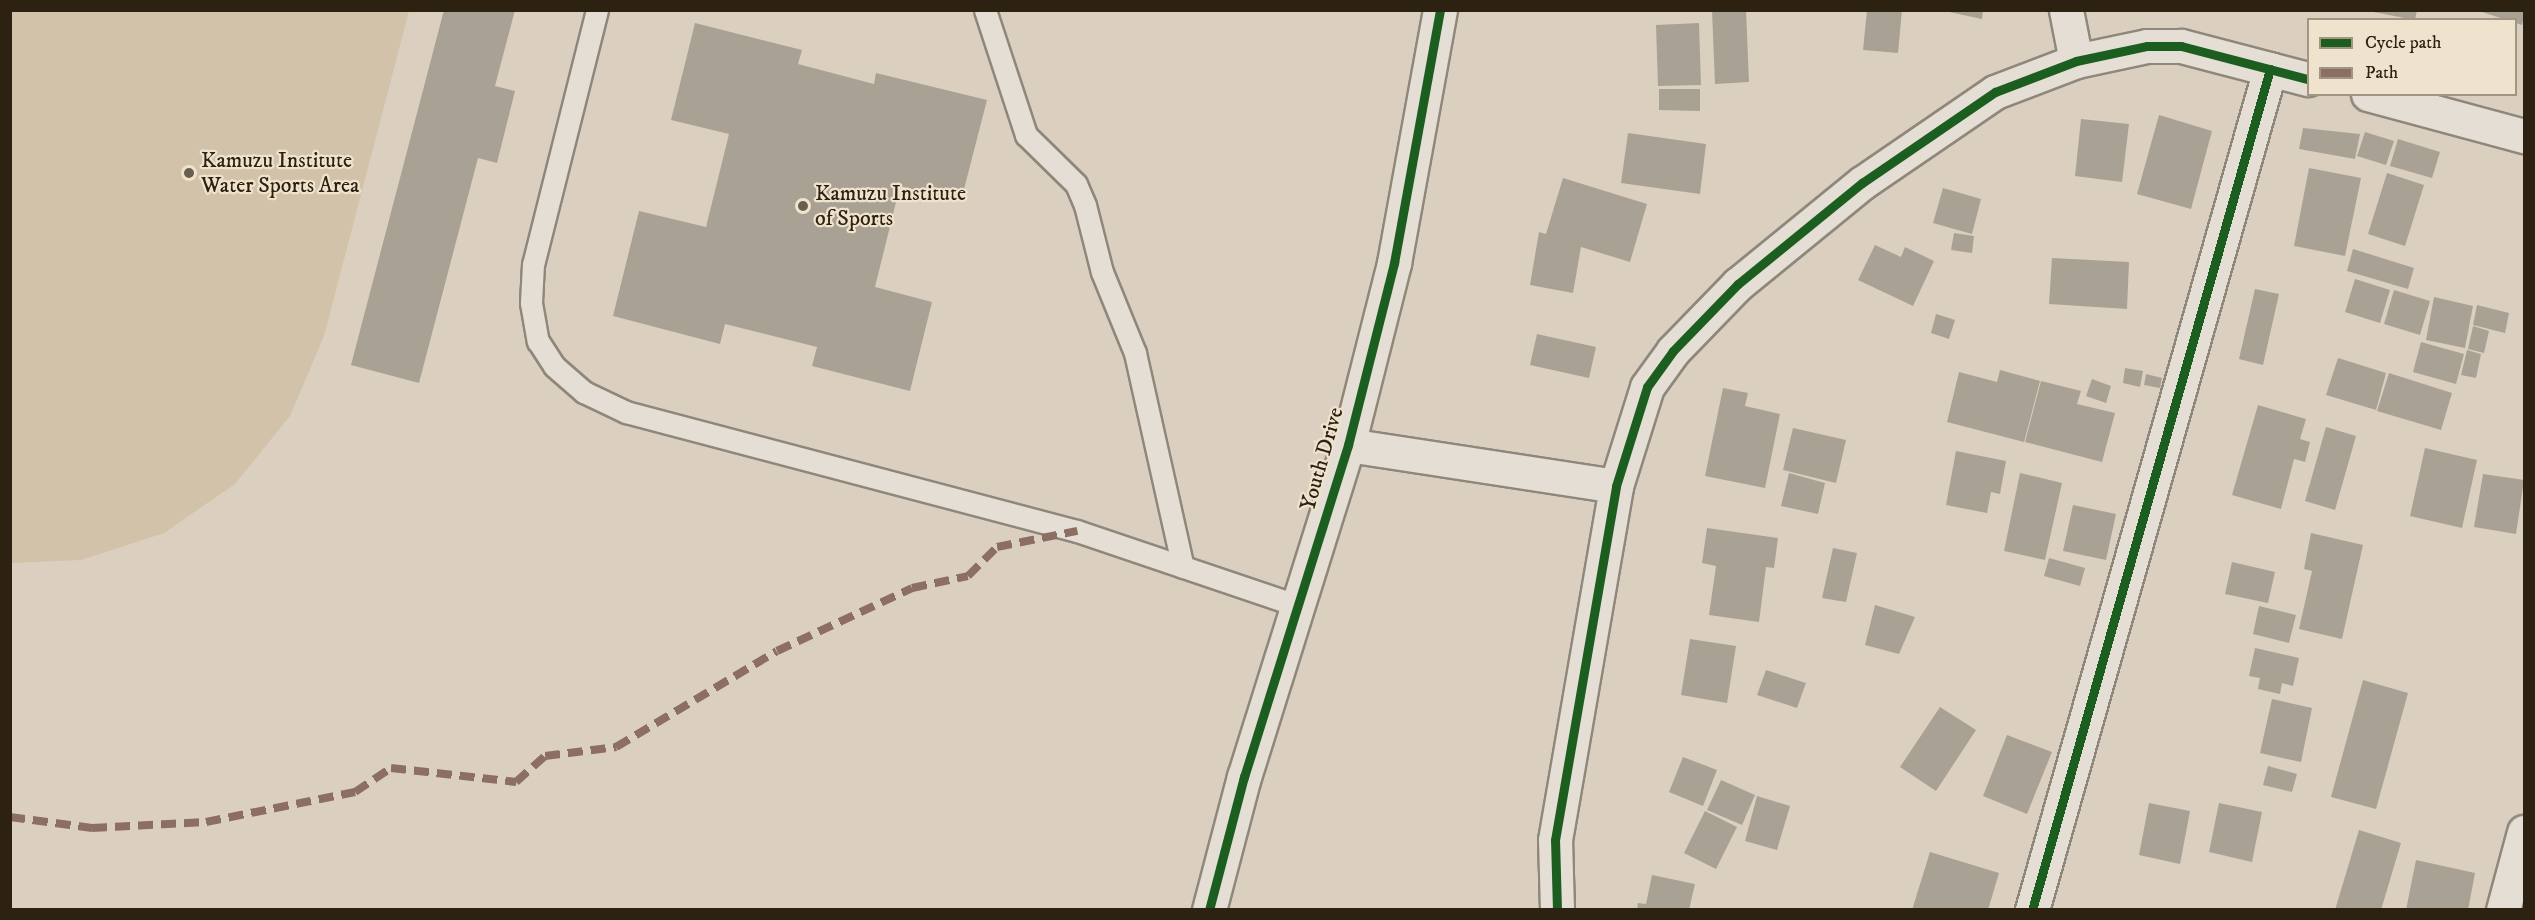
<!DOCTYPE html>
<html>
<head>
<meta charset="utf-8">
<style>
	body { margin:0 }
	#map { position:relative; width:2535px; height:920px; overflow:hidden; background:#dbd0bf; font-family:"IM FELL DW Pica",serif }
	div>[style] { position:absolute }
	.green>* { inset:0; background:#d1c2a9 }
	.building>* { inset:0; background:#aaa195 }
	.roads { filter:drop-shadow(2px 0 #8f877c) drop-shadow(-2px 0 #8f877c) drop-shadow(0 2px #8f877c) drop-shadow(0 -2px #8f877c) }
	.lane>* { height:21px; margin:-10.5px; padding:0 10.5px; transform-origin:10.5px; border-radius:10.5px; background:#e4ded4 }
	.street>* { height:33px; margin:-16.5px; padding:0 16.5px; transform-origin:16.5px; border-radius:16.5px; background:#e4ded4 }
	.secondary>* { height:33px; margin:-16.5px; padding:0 16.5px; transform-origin:16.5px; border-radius:16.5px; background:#e4ded4 }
	.quiet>* { height:8px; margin-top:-4px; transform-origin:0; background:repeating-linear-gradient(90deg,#8d6e63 0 15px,transparent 0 23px) }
	.cycleway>* { height:9px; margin:-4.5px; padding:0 4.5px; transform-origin:4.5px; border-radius:4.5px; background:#1b5e20 }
	.dots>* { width:16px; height:16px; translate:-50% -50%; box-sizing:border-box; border:3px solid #f0e3cd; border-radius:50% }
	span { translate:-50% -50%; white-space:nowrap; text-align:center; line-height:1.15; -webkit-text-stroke:4.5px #f0e3cd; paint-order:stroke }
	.poi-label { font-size:22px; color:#2d2212 }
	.left { translate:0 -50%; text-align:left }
	.street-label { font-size:22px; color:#2d2212 }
	.frame { position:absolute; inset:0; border:12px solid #2d2212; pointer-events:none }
	.legend { position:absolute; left:2307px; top:18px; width:210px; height:78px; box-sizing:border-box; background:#f0e3cd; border:2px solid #a29682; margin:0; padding:8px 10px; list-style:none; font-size:18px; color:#2d2212 }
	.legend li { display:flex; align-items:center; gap:12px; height:30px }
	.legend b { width:30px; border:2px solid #a29682 }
</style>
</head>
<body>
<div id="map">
	<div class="green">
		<div style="clip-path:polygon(10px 11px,409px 11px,324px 336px,290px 416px,235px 484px,164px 533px,81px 560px,11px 563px)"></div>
	</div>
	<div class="building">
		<div style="clip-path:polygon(444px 10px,515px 10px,495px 86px,515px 91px,497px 163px,478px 158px,419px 383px,351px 365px)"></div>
		<div style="clip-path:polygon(1712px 10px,1746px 10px,1749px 82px,1715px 84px)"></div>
		<div style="clip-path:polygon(1867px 10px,1902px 10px,1898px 53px,1863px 50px)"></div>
		<div style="clip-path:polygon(1940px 10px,1983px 10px,1982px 19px)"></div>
		<div style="clip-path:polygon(2363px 10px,2417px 10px,2415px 20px)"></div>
		<div style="clip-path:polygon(2476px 10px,2524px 10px,2524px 17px,2522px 25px)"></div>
		<div style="clip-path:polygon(695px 23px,802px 50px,798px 64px,874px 84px,876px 73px,987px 100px,961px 201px,900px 186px,875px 287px,932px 302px,910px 391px,812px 366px,817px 347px,725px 324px,720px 344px,613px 316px,639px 211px,706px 227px,729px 134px,671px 120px)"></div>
		<div style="clip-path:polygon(1699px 23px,1701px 85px,1658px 86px,1656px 25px)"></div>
		<div style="clip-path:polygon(1659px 89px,1700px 89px,1700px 111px,1659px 110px)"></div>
		<div style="clip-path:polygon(2159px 115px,2212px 131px,2191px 209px,2137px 194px)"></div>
		<div style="clip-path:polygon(2081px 119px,2129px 124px,2122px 182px,2075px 176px)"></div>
		<div style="clip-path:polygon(2303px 128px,2360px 134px,2355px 159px,2299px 149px)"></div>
		<div style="clip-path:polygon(2365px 132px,2394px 141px,2386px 165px,2357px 156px)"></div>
		<div style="clip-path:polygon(1628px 133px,1706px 144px,1700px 194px,1621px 183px)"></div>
		<div style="clip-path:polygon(2398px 139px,2440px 152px,2432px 178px,2390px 166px)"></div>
		<div style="clip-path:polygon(2309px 168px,2361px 178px,2345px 256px,2294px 246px)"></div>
		<div style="clip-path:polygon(2387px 173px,2424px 185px,2405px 246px,2368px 234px)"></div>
		<div style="clip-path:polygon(1563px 178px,1647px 204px,1630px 262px,1581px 247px,1573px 293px,1530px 285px,1539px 232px,1546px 234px)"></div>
		<div style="clip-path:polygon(1943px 188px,1981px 199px,1972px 234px,1933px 223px)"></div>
		<div style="clip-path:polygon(1954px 233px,1974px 236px,1972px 253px,1951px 250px)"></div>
		<div style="clip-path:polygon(1875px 245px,1901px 257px,1905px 247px,1934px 261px,1913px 306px,1858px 280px)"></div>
		<div style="clip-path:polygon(2353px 249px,2414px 268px,2408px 289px,2347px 271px)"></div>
		<div style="clip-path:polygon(2052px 258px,2129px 262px,2127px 309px,2049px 304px)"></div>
		<div style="clip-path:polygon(2355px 279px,2390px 290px,2380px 323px,2345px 312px)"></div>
		<div style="clip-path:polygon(2255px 289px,2279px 294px,2263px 365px,2239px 359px)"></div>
		<div style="clip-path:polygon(2394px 290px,2430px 301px,2420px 335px,2384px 324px)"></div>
		<div style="clip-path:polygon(2434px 297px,2473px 306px,2465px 348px,2426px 340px)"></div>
		<div style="clip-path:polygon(2477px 305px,2509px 313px,2505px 333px,2473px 325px)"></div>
		<div style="clip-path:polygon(1936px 314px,1955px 320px,1949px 339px,1931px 333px)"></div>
		<div style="clip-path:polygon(2473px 326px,2489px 331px,2484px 353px,2468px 349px)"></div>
		<div style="clip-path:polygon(1537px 334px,1596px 347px,1589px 378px,1530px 365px)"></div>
		<div style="clip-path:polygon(2421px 342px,2464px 354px,2456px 384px,2413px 372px)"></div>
		<div style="clip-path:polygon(2467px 350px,2481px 354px,2476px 378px,2461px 375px)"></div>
		<div style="clip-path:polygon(2338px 358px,2386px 373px,2376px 410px,2326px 395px)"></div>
		<div style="clip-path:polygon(2125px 368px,2143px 371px,2140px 387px,2123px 383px)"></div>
		<div style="clip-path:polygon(2000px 370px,2040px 381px,2024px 442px,1947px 422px,1959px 372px,1997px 382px)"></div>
		<div style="clip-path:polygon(2389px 373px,2452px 393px,2441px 430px,2377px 411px)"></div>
		<div style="clip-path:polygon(2146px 374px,2162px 378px,2160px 388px,2144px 385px)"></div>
		<div style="clip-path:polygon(2092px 379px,2111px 386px,2106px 403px,2086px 396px)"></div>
		<div style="clip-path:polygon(2041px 381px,2081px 391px,2077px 404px,2115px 413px,2102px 462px,2025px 442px)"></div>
		<div style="clip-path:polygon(1723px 388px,1748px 393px,1745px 406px,1780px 414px,1765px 488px,1705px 476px)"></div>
		<div style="clip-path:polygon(2258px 405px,2306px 419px,2300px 439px,2310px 442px,2305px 462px,2294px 459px,2281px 509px,2232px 495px)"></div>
		<div style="clip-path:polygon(2326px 427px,2356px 436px,2335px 510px,2305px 501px)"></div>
		<div style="clip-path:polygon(1793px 428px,1846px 440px,1836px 483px,1783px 470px)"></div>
		<div style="clip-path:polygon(2425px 448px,2477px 460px,2462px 528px,2410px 516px)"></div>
		<div style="clip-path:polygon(1956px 451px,2006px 461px,2000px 494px,1991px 492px,1987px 513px,1946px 505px)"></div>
		<div style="clip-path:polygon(1789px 473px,1825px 483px,1818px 514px,1781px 506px)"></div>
		<div style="clip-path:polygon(2020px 473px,2062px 483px,2045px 560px,2004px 551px)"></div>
		<div style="clip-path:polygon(2483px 474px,2524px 480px,2516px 534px,2474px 527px)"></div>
		<div style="clip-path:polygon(2073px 505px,2116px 514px,2106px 560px,2063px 551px)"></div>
		<div style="clip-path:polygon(1707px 528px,1778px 538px,1774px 568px,1766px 567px,1759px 622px,1709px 615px,1716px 566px,1702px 563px)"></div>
		<div style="clip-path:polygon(2311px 533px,2363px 545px,2342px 639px,2299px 629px,2312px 571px,2304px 569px)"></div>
		<div style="clip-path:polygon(1833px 548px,1857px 553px,1846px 602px,1822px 598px)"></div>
		<div style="clip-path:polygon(2049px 558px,2085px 568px,2080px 586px,2044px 576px)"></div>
		<div style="clip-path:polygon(2232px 562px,2275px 572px,2268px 603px,2225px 594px)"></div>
		<div style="clip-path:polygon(1875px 605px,1915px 617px,1899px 654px,1865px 645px)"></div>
		<div style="clip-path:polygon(2259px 606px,2296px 615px,2289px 643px,2253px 634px)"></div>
		<div style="clip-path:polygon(1690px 639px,1736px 646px,1727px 703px,1681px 695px)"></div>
		<div style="clip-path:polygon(2255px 648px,2299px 658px,2293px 686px,2282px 683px,2280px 694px,2258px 689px,2260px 678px,2249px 676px)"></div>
		<div style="clip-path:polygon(1766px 670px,1806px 683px,1797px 708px,1757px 695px)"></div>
		<div style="clip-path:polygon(2363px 680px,2408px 693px,2376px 809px,2331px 797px)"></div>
		<div style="clip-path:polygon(2272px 699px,2312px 708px,2301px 762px,2260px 753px)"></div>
		<div style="clip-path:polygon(1940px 707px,1976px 730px,1936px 791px,1900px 767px)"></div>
		<div style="clip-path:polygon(2007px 735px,2052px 752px,2027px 814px,1983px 796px)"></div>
		<div style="clip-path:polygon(1683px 757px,1717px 770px,1703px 806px,1669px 792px)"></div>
		<div style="clip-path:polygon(2268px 766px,2297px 774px,2292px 792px,2263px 785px)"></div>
		<div style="clip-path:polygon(1721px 780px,1755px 795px,1742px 825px,1707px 810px)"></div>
		<div style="clip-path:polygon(1757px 796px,1790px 806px,1777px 850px,1745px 841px)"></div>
		<div style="clip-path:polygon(2149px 803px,2190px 811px,2180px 864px,2139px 855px)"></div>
		<div style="clip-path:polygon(2219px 803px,2262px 812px,2252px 862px,2209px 852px)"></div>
		<div style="clip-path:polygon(1705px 811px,1737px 827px,1716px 869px,1684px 853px)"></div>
		<div style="clip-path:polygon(2359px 830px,2401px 843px,2381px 910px,2335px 910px)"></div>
		<div style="clip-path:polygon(1930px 852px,1999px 873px,1988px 910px,1912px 910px)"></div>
		<div style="clip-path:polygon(2416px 860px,2475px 873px,2468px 910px,2406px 910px)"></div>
		<div style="clip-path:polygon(1652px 875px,1695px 884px,1689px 910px,1637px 910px,1638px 903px,1646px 904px)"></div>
	</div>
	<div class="roads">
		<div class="lane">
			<div style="left:597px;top:10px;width:262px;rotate:104.1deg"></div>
			<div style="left:533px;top:264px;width:39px;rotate:93deg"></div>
			<div style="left:531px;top:303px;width:39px;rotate:80deg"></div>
			<div style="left:538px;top:341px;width:30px;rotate:57deg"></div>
			<div style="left:554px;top:366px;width:40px;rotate:41deg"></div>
			<div style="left:584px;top:392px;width:47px;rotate:25.5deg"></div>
			<div style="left:626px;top:412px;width:466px;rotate:14.8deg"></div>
			<div style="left:1077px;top:531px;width:233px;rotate:18.7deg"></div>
			<div style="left:985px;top:10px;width:132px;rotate:71.8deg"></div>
			<div style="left:1026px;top:135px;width:70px;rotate:44.4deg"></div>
			<div style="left:1076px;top:184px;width:23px;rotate:67deg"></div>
			<div style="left:1085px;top:205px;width:69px;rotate:75.8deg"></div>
			<div style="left:1102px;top:272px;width:87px;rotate:67.8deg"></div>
			<div style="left:1135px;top:353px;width:219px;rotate:77.4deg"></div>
		</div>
		<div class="street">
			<div style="left:2066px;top:10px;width:52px;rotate:78.9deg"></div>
			<div style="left:2032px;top:910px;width:874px;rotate:-74.2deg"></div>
			<div style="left:2503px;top:910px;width:81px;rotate:-74.9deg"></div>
		</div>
		<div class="secondary">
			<div style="left:2368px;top:94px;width:162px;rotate:15.1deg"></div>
			<div style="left:1348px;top:445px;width:271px;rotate:8.7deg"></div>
			<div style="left:1209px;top:910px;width:138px;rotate:-75.3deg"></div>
			<div style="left:1244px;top:777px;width:348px;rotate:-72.6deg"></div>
			<div style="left:1348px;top:445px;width:188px;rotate:-75.8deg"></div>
			<div style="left:1394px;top:263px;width:257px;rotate:-79.7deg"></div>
			<div style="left:1557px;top:910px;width:70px;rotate:-91.6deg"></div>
			<div style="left:1555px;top:840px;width:359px;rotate:-80.2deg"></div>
			<div style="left:1616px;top:486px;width:104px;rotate:-72.6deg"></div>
			<div style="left:1647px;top:387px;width:44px;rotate:-54.2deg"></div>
			<div style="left:1673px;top:351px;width:93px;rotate:-45.9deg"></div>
			<div style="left:1738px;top:284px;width:160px;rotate:-39.2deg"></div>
			<div style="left:1862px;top:183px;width:161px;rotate:-34.4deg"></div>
			<div style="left:1995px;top:92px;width:87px;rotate:-20.9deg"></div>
			<div style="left:2076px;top:61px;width:73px;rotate:-11.9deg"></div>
			<div style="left:2147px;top:46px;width:34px"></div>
			<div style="left:2181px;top:46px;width:131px;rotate:14.6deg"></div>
		</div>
	</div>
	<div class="quiet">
		<div style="left:10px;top:817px;width:83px;rotate:7.6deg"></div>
		<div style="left:92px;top:828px;width:114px;rotate:-3deg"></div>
		<div style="left:206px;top:822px;width:152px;rotate:-11.4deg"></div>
		<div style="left:355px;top:792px;width:43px;rotate:-33.7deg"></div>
		<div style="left:391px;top:768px;width:126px;rotate:6.4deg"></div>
		<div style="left:516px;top:782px;width:39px;rotate:-42deg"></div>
		<div style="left:545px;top:756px;width:72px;rotate:-7.2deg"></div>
		<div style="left:616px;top:747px;width:187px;rotate:-30.8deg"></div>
		<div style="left:777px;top:651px;width:149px;rotate:-25deg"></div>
		<div style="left:912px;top:588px;width:57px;rotate:-12.1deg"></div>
		<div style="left:968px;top:576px;width:41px;rotate:-45deg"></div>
		<div style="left:997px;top:547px;width:82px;rotate:-11.3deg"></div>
	</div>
	<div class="cycleway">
		<div style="left:1209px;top:910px;width:138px;rotate:-75.3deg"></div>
		<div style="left:1244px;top:777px;width:348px;rotate:-72.6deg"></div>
		<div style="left:1348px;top:445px;width:188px;rotate:-75.8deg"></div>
		<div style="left:1394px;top:263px;width:257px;rotate:-79.7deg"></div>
		<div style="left:1557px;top:910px;width:70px;rotate:-91.6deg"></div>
		<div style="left:1555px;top:840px;width:359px;rotate:-80.2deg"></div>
		<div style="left:1616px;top:486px;width:104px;rotate:-72.6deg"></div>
		<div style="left:1647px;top:387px;width:44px;rotate:-54.2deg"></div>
		<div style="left:1673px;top:351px;width:93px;rotate:-45.9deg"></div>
		<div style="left:1738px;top:284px;width:160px;rotate:-39.2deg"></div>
		<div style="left:1862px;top:183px;width:161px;rotate:-34.4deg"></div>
		<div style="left:1995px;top:92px;width:87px;rotate:-20.9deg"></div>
		<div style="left:2076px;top:61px;width:73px;rotate:-11.9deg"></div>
		<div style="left:2147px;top:46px;width:34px"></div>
		<div style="left:2181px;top:46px;width:131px;rotate:14.6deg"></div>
		<div style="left:2032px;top:910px;width:874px;rotate:-74.2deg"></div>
	</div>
	<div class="dots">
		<div style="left:189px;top:173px;background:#6a5f4f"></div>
		<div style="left:803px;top:206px;background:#6a5f4f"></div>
	</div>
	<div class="poi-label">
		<span class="left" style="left:201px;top:173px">Kamuzu Institute<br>Water Sports Area</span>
		<span class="left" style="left:815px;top:206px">Kamuzu Institute<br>of Sports</span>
	</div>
	<div class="street-label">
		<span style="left:1322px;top:459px;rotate:-74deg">Youth Drive</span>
	</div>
	<div class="frame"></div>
	<ul class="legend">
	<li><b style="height:8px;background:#1b5e20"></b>Cycle path</li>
	<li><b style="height:8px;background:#8d6e63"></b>Path</li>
	</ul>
</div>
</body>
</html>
